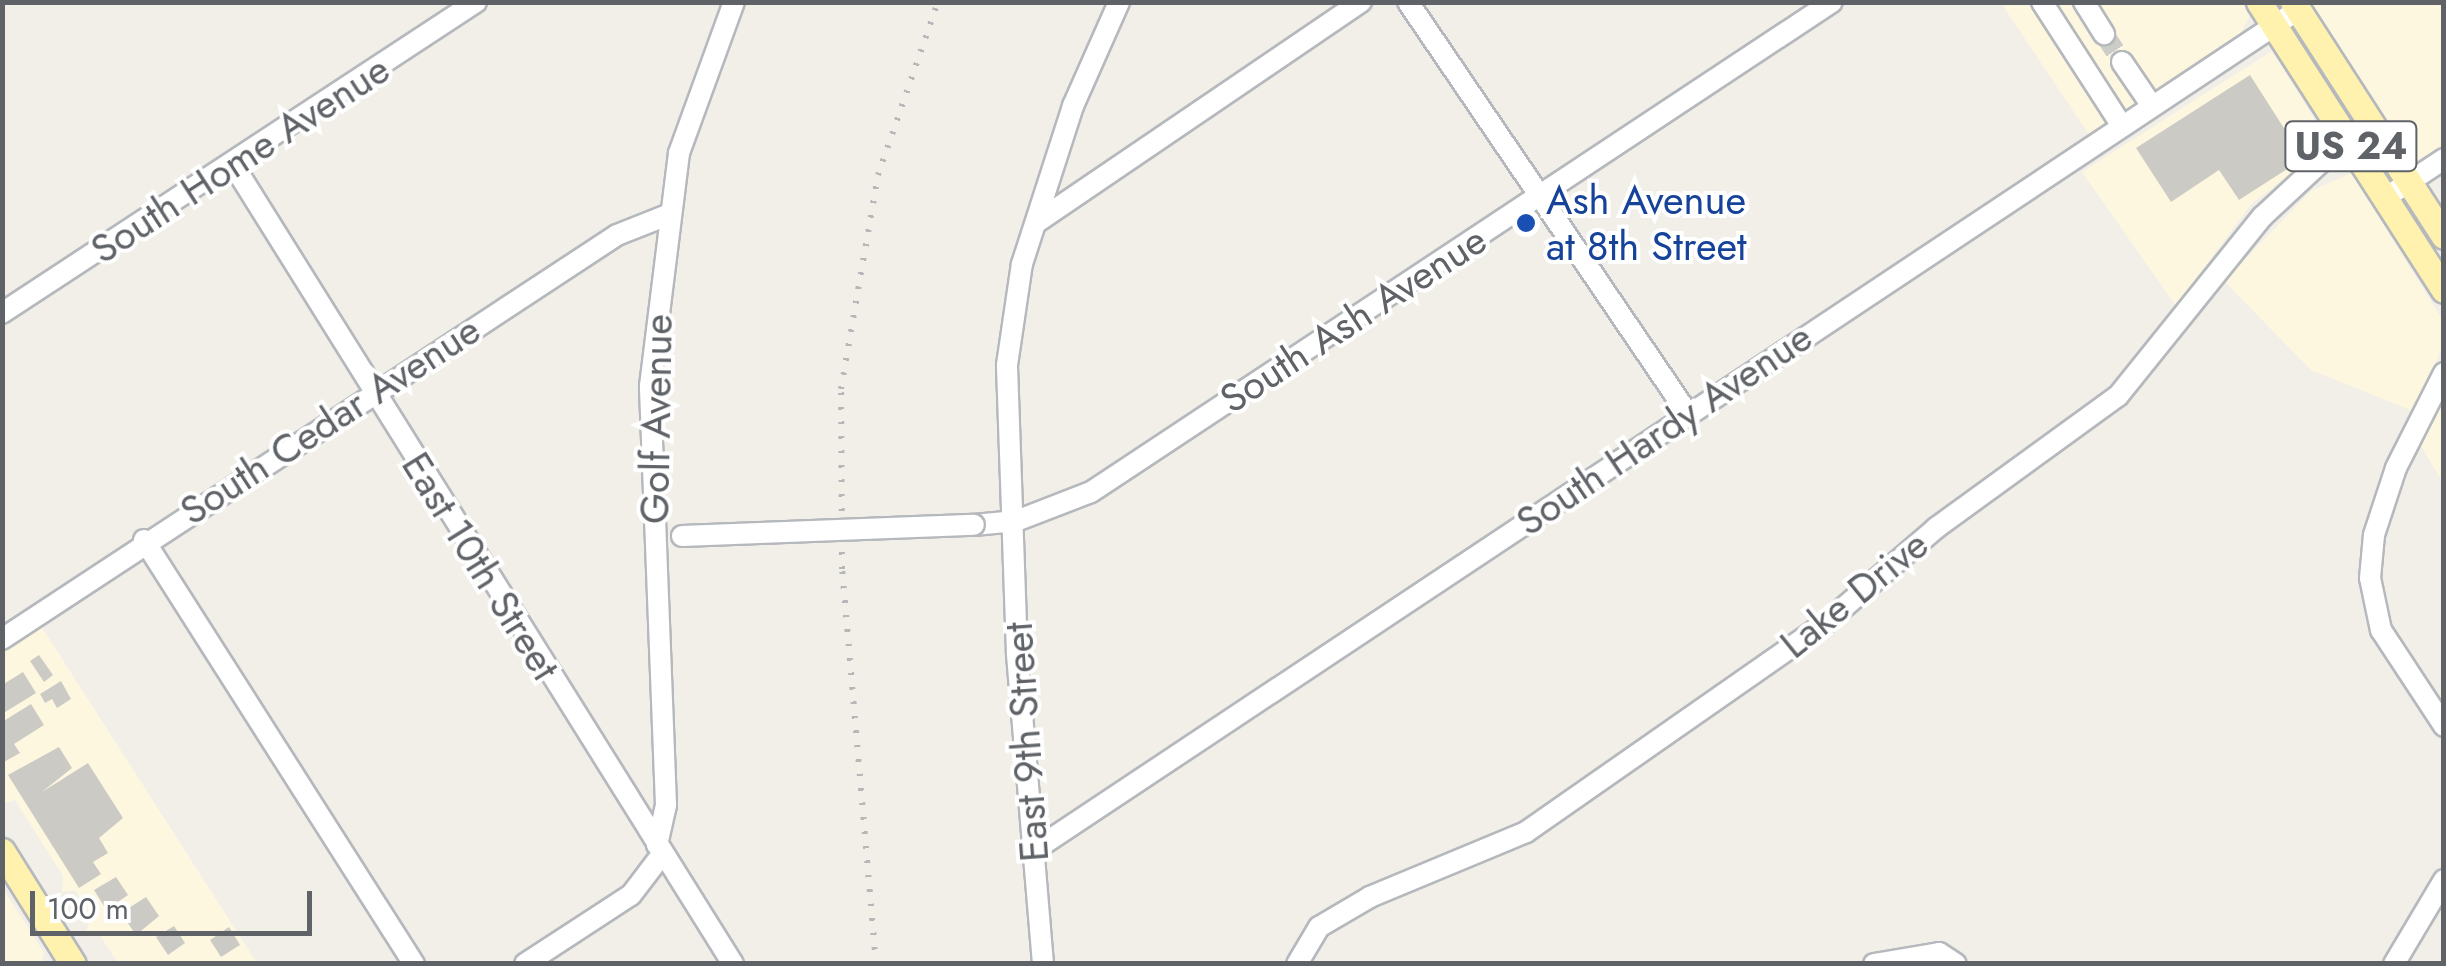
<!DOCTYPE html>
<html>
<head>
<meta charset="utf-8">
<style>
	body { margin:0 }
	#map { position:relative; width:2446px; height:966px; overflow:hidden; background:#f1efe8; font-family:Jost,sans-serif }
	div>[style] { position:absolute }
	.commercial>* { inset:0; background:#fef7e0 }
	.building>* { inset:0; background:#cccac5 }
	.minor-tunnel>* { height:20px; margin-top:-10px; transform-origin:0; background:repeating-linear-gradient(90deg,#ccccc8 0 20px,transparent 0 30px) }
	.roads { filter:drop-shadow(2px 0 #b5b8bc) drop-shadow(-2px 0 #b5b8bc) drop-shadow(0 2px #b5b8bc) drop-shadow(0 -2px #b5b8bc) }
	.minor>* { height:20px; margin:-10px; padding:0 10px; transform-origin:10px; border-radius:10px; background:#fff }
	.major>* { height:25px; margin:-12.5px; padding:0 12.5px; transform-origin:12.5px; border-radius:12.5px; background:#fff2af }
	.rail>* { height:6px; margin-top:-3px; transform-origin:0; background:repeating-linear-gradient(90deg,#b6b7b8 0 2.5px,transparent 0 14.5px) }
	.bridges { filter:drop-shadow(2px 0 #b5b8bc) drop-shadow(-2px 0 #b5b8bc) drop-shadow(0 2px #b5b8bc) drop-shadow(0 -2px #b5b8bc) }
	.minor-bridge>* { height:20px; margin:-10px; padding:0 10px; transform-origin:10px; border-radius:10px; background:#fff }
	.dots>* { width:28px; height:28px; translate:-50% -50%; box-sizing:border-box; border:5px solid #fff; border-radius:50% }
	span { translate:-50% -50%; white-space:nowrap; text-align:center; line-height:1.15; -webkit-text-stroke:8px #fff; paint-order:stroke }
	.shield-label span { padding:2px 8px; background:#fff; border:2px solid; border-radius:8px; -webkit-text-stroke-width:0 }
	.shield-label { font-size:38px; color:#5f6368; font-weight:700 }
	.street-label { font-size:40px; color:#5f6368 }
	.transit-label { font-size:40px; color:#164399 }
	.left { translate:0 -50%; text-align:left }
	.frame { position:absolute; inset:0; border:5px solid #5f6368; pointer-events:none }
	.scale { position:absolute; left:30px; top:891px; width:282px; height:45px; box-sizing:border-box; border:5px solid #5f6368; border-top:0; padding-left:12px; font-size:30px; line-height:35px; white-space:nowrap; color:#5f6368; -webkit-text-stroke:8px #fff; paint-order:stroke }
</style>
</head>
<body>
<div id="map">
	<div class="commercial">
		<div style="clip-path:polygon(2001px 3px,2242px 3px,2250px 16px,2240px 34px,2090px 136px)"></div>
		<div style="clip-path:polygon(2305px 3px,2443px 3px,2443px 149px,2412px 162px)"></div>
		<div style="clip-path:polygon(2272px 51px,2314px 118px,2313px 142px,2302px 165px,2251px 204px,2176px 306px,2082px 172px)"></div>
		<div style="clip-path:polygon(2352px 173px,2443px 321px,2443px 346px,2413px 411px,2311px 370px,2224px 281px,2311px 191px)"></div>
		<div style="clip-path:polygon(2443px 399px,2443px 483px,2420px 444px)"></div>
		<div style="clip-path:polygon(41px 626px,257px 963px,118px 963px,99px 934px,85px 936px,91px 916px,75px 890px,62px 892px,63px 876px,15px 800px,3px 804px,3px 651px)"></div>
		<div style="clip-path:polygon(2px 887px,44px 953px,42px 963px,3px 963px)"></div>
	</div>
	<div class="building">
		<div style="clip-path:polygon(2250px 75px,2298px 150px,2295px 164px,2239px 200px,2219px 170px,2171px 202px,2136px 148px)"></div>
		<div style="clip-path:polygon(39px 655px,53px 675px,44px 682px,30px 661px)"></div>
		<div style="clip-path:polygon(23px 672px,36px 693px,2px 714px,2px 685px)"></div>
		<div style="clip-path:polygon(61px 681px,71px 699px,57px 708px,52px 699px,45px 703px,40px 694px)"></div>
		<div style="clip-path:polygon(31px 704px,44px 725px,14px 744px,20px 753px,2px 763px,2px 722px)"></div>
		<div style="clip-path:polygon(59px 747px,72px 768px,42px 792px,88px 763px,123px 818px,99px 838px,108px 853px,93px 862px,101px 874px,79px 888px,8px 775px)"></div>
		<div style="clip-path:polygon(116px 877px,128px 895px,115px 904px,121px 913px,112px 919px,94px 890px)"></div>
		<div style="clip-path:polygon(146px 897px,159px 916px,136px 935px,121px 913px)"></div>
		<div style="clip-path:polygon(174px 926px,185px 943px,168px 955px,156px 937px)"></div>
		<div style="clip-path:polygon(229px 927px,240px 945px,221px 957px,210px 940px)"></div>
	</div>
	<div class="minor-tunnel">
		<div style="left:2104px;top:34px;width:33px;rotate:57deg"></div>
	</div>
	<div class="roads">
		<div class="minor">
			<div style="left:1408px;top:2px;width:497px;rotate:55.8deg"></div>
			<div style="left:2042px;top:2px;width:148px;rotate:57.2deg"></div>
			<div style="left:2084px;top:2px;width:38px;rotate:58deg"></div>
			<div style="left:2122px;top:62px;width:53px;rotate:55.7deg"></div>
			<div style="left:234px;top:166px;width:941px;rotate:57.98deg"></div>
			<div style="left:2385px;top:198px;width:71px;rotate:-33.5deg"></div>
			<div style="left:1037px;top:222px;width:392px;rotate:-34.2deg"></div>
			<div style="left:2px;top:313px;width:567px;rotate:-33.27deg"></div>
			<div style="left:2444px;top:373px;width:106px;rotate:116.8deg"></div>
			<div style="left:2396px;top:468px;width:71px;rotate:108.2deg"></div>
			<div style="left:2374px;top:535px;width:43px;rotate:95.3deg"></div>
			<div style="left:2370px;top:578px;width:53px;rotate:78.1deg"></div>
			<div style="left:2381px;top:630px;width:115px;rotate:56.7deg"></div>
			<div style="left:974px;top:525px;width:42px;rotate:-5.4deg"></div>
			<div style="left:1016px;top:521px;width:80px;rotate:-21.1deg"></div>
			<div style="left:1091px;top:492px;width:888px;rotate:-33.48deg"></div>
			<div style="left:144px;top:540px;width:503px;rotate:57.51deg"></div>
			<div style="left:2px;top:639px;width:736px;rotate:-33.3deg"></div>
			<div style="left:617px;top:235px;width:52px;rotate:-21.6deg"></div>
			<div style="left:657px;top:845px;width:41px;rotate:-77.3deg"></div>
			<div style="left:666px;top:805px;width:419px;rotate:-92.2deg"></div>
			<div style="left:650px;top:386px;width:235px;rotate:-82.9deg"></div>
			<div style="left:679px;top:153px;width:161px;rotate:-70deg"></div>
			<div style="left:1033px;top:851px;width:1519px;rotate:-33.62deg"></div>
			<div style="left:525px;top:964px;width:126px;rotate:-33.1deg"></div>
			<div style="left:631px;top:895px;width:53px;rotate:-52.7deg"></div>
			<div style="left:1043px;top:964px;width:312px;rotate:-94.8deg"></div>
			<div style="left:1017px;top:653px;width:288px;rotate:-92deg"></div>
			<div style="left:1007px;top:365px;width:102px;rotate:-81.6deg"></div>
			<div style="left:1022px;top:264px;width:166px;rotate:-72.1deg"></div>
			<div style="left:1073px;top:106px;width:114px;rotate:-66.1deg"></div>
			<div style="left:1297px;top:964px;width:43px;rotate:-59.3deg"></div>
			<div style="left:1319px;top:927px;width:59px;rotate:-30.5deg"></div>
			<div style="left:1370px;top:897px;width:169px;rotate:-22.6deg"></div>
			<div style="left:1526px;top:832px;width:368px;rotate:-34.9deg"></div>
			<div style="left:1828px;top:621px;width:143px;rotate:-40.7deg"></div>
			<div style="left:1936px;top:528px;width:225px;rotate:-36deg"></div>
			<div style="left:2118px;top:396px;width:230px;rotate:-51.2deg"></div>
			<div style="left:2262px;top:217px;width:116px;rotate:-42.9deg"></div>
			<div style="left:1874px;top:964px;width:66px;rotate:-9.6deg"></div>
			<div style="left:1939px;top:953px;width:20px;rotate:33deg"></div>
			<div style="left:2394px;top:964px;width:98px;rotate:-59.2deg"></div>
		</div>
		<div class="major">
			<div style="left:2259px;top:2px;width:342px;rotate:57.3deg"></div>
			<div style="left:2293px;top:2px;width:278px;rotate:57.2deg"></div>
			<div style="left:2px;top:851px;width:133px;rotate:57.9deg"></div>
		</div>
	</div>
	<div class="rail">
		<div style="left:876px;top:964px;width:396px;rotate:-94.9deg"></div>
		<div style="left:842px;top:569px;width:180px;rotate:-90.3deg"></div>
		<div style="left:841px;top:389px;width:217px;rotate:-80.2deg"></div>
		<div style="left:878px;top:175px;width:183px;rotate:-70.9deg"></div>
	</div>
	<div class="bridges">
		<div class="minor-bridge">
			<div style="left:682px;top:536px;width:292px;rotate:-2.2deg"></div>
		</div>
	</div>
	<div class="dots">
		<div style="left:1526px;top:223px;background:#1a4fb4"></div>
	</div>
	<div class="shield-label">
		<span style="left:2351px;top:146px">US 24</span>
	</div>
	<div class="street-label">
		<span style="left:240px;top:159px;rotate:-33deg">South Home Avenue</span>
		<span style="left:1353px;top:319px;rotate:-33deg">South Ash Avenue</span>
		<span style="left:656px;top:419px;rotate:-89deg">Golf Avenue</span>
		<span style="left:330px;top:420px;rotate:-33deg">South Cedar Avenue</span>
		<span style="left:1664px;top:429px;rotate:-34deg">South Hardy Avenue</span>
		<span style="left:481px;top:566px;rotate:58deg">East 10th Street</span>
		<span style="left:1854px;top:594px;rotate:-39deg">Lake Drive</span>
		<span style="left:1026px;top:742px;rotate:-94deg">East 9th Street</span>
	</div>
	<div class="transit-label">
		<span class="left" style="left:1546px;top:223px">Ash Avenue<br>at 8th Street</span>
	</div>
	<div class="frame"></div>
	<div class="scale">100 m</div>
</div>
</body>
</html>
